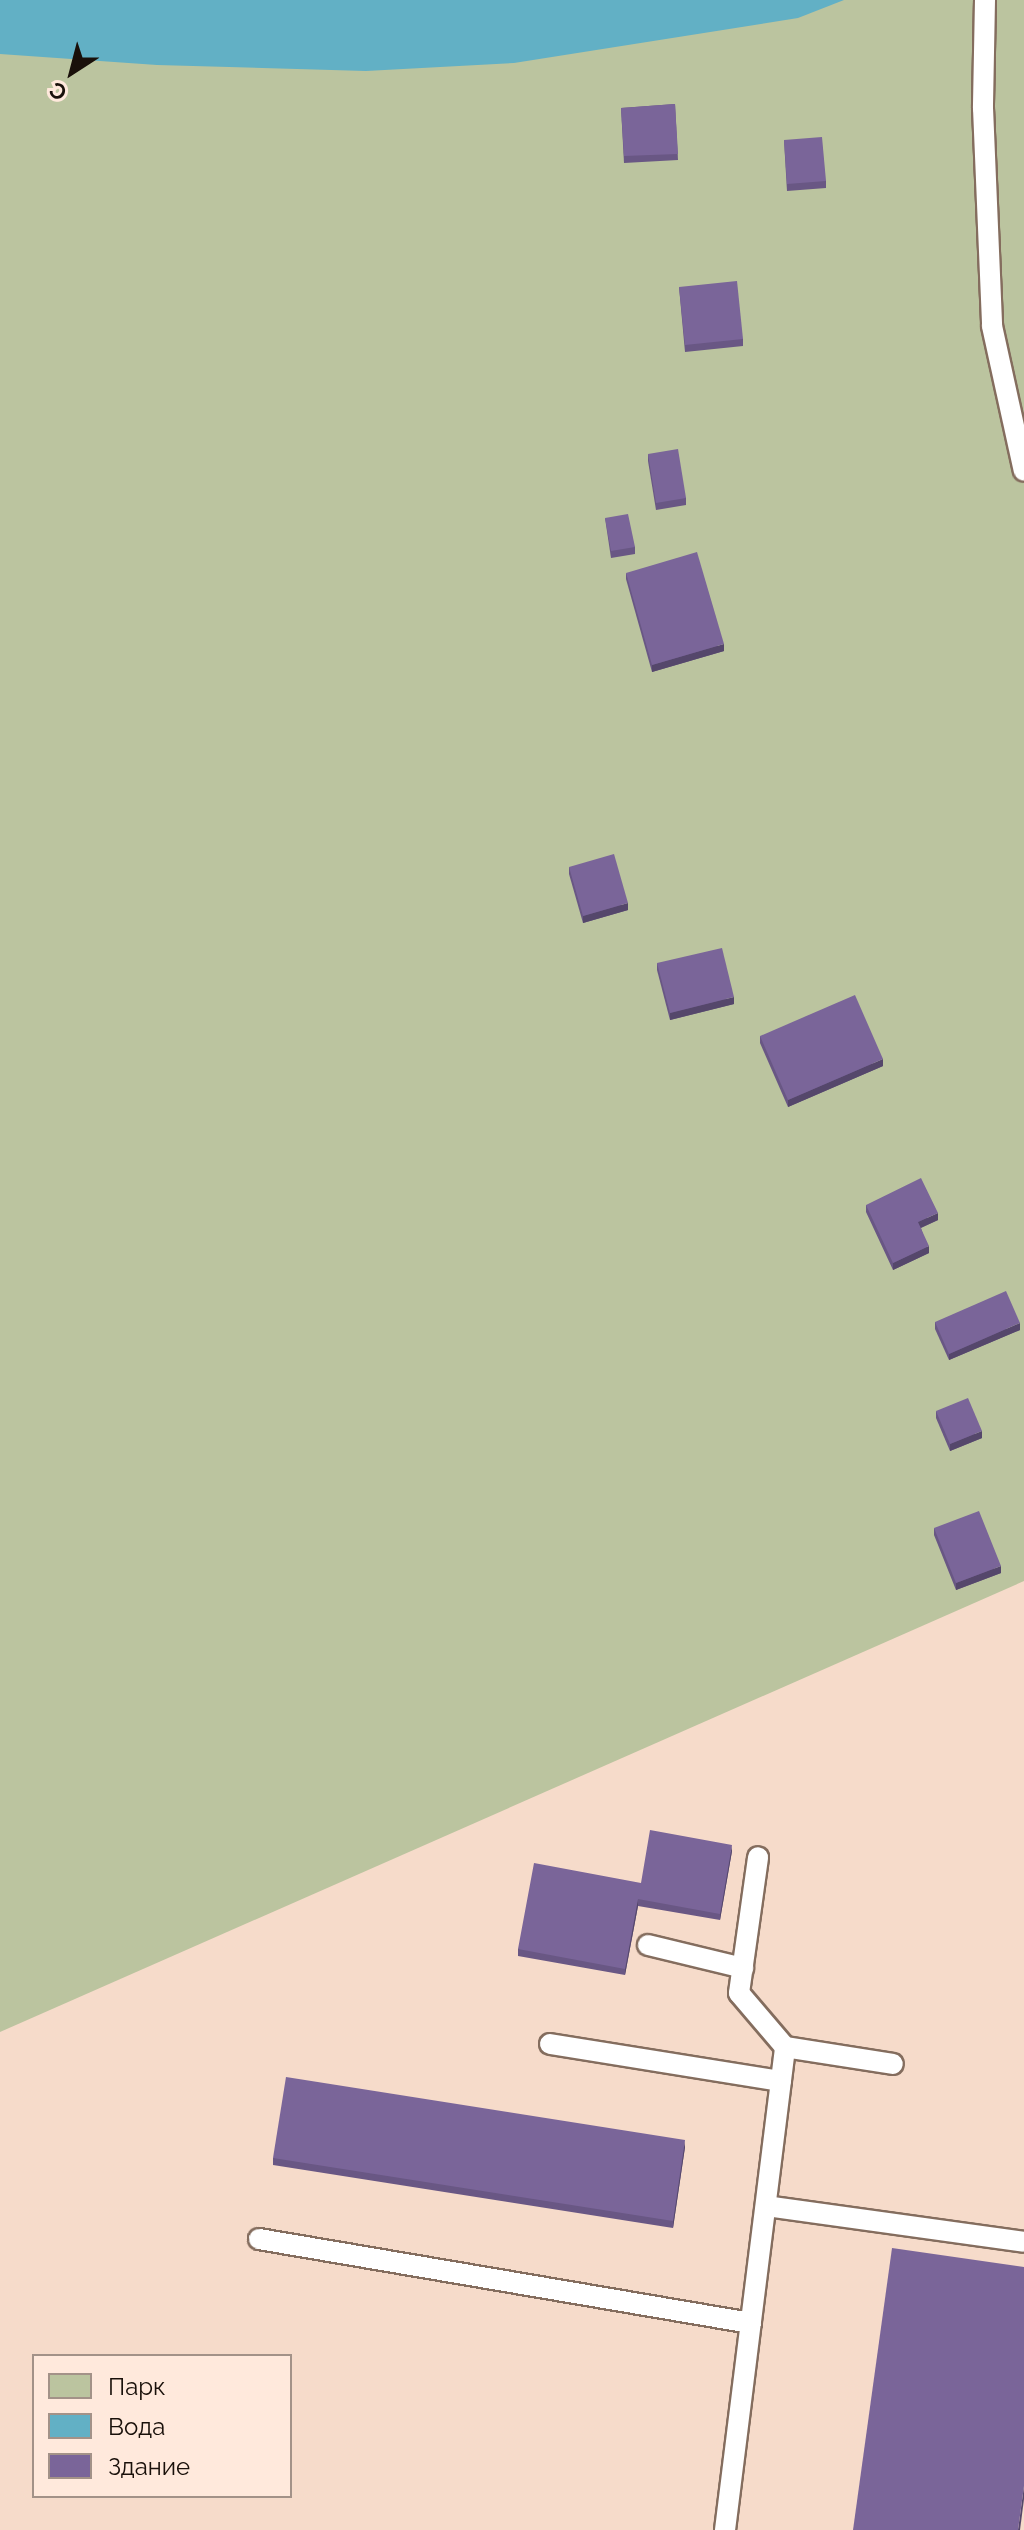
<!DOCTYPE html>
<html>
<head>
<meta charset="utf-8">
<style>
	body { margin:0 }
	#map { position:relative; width:1024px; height:2530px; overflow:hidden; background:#f6dbca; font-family:Raleway,sans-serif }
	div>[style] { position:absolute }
	.green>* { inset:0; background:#bbc49f }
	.water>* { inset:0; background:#62b0c5 }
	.roads { filter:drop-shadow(2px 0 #846d5e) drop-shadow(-2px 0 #846d5e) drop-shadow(0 2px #846d5e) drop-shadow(0 -2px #846d5e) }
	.service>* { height:20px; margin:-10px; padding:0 10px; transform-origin:10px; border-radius:10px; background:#fff }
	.wall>* { inset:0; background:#695784 }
	.shaded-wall>* { inset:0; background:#55476b }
	.building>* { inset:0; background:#7a6599 }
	span { translate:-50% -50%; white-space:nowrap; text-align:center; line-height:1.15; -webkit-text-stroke:8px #ffe9dc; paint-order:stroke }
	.legend { position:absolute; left:32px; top:2354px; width:260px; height:144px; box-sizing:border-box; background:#ffe9dc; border:2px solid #a39288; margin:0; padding:10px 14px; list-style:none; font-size:24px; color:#19100a }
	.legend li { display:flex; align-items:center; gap:16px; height:40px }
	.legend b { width:40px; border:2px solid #a39288 }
	.north { position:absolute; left:32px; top:32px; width:80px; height:80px; -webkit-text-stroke:6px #ffe9dc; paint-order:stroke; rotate:216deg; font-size:22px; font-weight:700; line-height:32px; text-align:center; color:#19100a }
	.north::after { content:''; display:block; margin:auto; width:28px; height:36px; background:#19100a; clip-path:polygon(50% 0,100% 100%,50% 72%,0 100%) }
</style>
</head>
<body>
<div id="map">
	<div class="green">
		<div style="clip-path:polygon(0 0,1024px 0,1024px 1581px,0 2032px)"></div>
	</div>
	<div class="water">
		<div style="clip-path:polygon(0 0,844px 0,798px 18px,514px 63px,366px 71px,157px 65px,0 54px)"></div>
	</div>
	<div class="roads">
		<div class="service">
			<div style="left:985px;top:0;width:108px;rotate:91.1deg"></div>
			<div style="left:983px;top:108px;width:218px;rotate:87.6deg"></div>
			<div style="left:992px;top:326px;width:148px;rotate:77.6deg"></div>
			<div style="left:648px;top:1945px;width:98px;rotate:13.6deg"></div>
			<div style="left:550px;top:2044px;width:234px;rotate:9.1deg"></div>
			<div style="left:785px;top:2047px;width:109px;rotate:8.9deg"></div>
			<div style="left:766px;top:2206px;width:260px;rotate:7.9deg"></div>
			<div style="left:259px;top:2239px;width:499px;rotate:9.7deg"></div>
			<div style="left:725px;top:2530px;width:487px;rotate:-82.9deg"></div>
			<div style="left:785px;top:2047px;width:71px;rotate:-130.4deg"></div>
			<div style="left:739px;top:1993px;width:137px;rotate:-82deg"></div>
		</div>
	</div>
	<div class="wall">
		<div style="clip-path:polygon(675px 104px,678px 160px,624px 163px,621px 108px)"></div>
		<div style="clip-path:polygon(784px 140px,826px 181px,826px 188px,787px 191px)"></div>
		<div style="clip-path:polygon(679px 287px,743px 339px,743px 346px,685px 352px)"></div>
		<div style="clip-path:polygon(648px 454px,686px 498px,686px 505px,656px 510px,648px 461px)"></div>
		<div style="clip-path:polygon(605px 518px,635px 547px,635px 554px,611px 558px)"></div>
		<div style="clip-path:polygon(626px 573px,724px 651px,652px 672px,626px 579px)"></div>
		<div style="clip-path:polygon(569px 867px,628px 910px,583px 923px,569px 874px)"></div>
		<div style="clip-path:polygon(657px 963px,734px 1004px,670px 1020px,657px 970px)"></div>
		<div style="clip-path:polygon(760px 1036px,883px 1066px,788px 1107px,760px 1043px)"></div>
		<div style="clip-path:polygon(866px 1205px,938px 1220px,921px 1228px,929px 1253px,893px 1270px,866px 1212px)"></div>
		<div style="clip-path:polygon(935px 1322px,1020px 1330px,949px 1360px,935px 1329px)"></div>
		<div style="clip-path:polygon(936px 1411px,982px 1438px,950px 1451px,936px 1418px)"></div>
		<div style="clip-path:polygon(934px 1528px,1001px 1573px,956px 1590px,934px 1535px)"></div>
		<div style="clip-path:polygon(732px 1851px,720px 1920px,638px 1906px,625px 1975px,518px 1956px,518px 1949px,641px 1883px)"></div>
		<div style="clip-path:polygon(685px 2147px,673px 2228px,273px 2165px,273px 2158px)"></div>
	</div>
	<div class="shaded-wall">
		<div style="clip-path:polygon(724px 644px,724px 651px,652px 672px,652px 665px)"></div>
		<div style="clip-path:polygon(628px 903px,628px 910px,583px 923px,583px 916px)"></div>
		<div style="clip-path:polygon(734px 997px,734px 1004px,670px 1020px,670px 1013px)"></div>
		<div style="clip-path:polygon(883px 1059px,883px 1066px,788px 1107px,788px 1100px)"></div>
		<div style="clip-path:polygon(938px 1213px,938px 1220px,918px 1229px,918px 1222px)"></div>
		<div style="clip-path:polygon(929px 1246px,929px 1253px,893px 1270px,893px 1263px)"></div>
		<div style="clip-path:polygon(1020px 1323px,1020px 1330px,949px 1360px,949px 1354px)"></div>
		<div style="clip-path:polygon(982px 1431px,982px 1438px,950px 1451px,950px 1444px)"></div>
		<div style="clip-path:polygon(1001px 1566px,1001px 1573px,956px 1590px,956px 1583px)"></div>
		<div style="clip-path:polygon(732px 1845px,732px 1851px,720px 1920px,720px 1914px)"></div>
		<div style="clip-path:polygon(638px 1899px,638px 1906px,625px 1975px,625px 1969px)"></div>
		<div style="clip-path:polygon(685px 2140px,685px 2147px,673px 2228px,673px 2221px)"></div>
		<div style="clip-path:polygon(1024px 2486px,1024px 2499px,1020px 2530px,1018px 2530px)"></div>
	</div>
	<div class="building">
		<div style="clip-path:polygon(675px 104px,678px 154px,624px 156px,621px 108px)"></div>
		<div style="clip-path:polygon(822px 137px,826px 181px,787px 184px,784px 140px)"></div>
		<div style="clip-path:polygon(737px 281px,743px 339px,685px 345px,679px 287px)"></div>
		<div style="clip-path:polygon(678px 449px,686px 498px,656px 503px,648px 454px)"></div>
		<div style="clip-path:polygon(628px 514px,635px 547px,611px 551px,605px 518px)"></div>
		<div style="clip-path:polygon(697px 552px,724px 644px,652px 665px,626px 573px)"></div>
		<div style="clip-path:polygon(614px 854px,628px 903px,583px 916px,569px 867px)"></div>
		<div style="clip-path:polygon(722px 948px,734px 997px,670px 1013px,657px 963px)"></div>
		<div style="clip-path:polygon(855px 995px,883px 1059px,788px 1100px,760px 1036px)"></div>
		<div style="clip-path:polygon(921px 1178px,938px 1213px,918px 1222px,929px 1246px,893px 1263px,866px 1205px)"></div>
		<div style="clip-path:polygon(1006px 1291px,1020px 1323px,949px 1354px,935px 1322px)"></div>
		<div style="clip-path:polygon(968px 1398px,982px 1431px,950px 1444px,936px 1411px)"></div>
		<div style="clip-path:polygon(979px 1511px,1001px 1566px,956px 1583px,934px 1528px)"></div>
		<div style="clip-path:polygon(650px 1830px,732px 1845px,720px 1914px,638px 1899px,625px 1969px,518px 1949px,534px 1863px,641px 1883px)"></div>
		<div style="clip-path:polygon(286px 2077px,685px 2140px,673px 2221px,273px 2158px)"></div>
		<div style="clip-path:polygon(892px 2248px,1024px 2267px,1024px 2486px,1018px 2530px,853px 2530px)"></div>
	</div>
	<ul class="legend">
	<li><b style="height:22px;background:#bbc49f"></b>Парк</li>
	<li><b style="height:22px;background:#62b0c5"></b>Вода</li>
	<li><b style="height:22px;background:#7a6599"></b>Здание</li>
	</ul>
	<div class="north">С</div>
</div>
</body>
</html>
